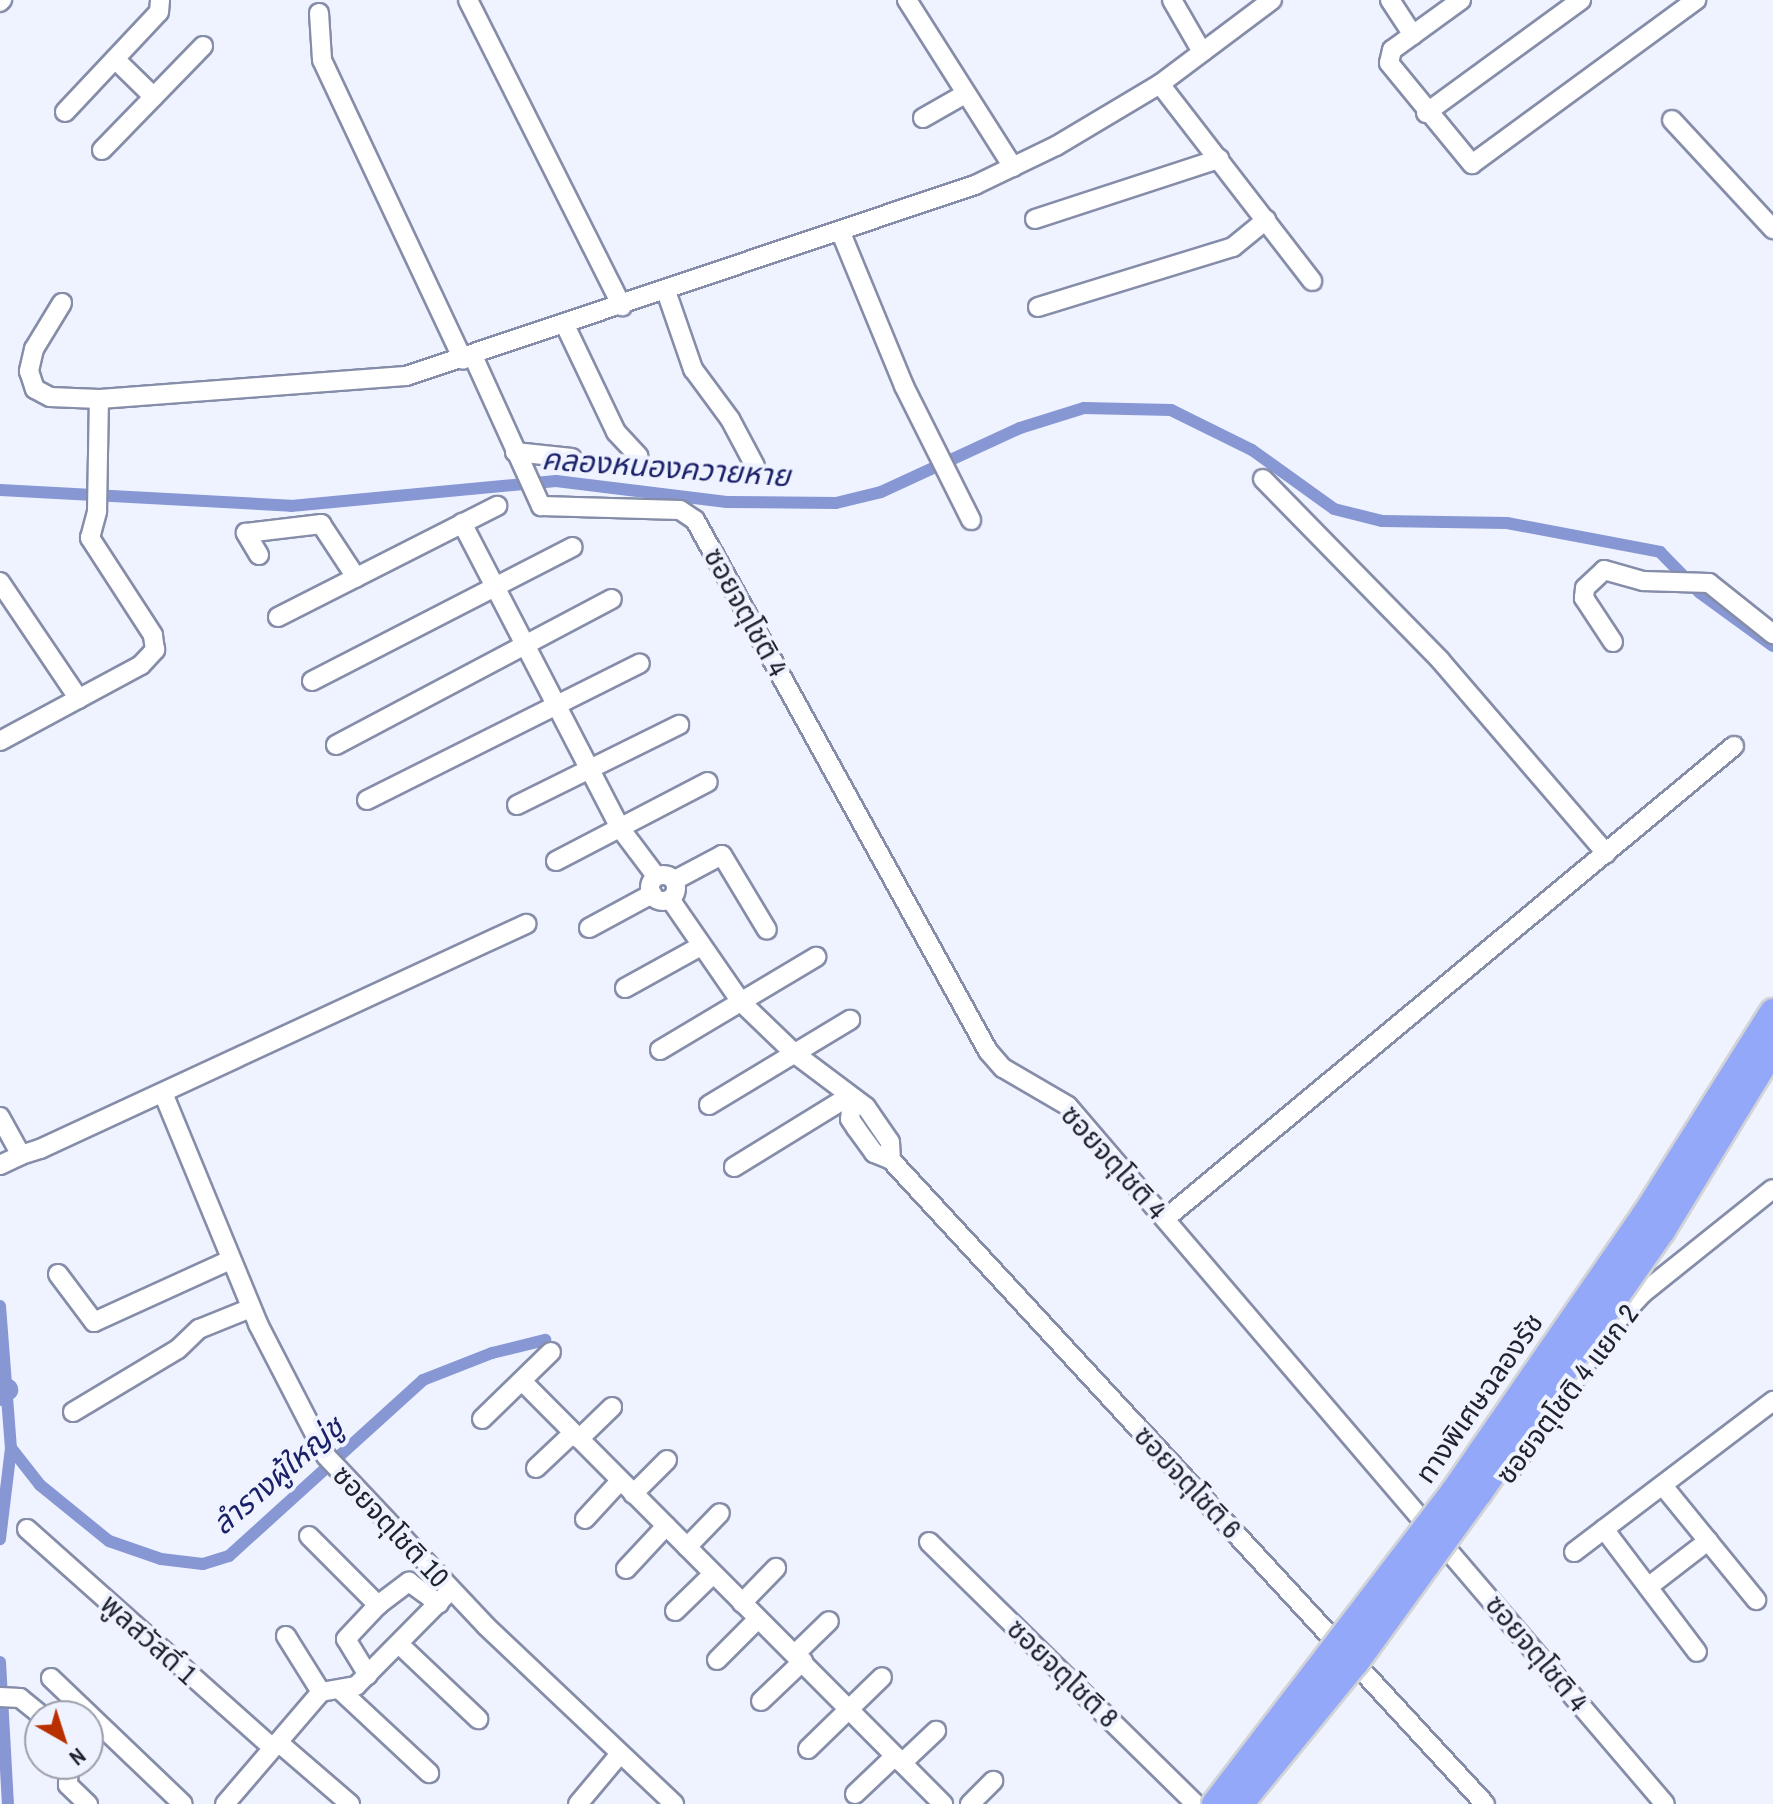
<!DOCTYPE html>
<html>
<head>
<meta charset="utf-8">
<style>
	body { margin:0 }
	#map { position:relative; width:1773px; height:1804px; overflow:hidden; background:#eff2ff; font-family:"Archivo Narrow","Noto Sans Thai",sans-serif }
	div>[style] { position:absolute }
	.canal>* { height:12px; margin:-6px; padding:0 6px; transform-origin:6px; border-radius:6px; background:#8697d4 }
	.river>* { height:22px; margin:-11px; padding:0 11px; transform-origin:11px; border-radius:11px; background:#8697d4 }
	.roads { filter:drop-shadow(2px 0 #858da9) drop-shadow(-2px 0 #858da9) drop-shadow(0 2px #858da9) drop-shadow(0 -2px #858da9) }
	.minor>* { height:18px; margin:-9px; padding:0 9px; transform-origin:9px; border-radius:9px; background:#fff }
	.minor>.ring { margin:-9px; padding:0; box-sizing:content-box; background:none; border:18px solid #fff; border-radius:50% }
	.bridges { filter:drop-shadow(2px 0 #d2d3d5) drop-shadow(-2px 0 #d2d3d5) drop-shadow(0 2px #d2d3d5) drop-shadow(0 -2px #d2d3d5) }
	.highway-bridge>* { height:26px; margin:-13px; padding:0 13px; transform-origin:13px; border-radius:13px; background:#93a8f9 }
	span { translate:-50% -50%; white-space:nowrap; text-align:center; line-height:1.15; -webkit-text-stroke:8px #eff2ff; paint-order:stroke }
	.street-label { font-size:28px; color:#20232e }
	.water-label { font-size:30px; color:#1a2168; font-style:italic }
	.north { position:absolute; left:24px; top:1700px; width:80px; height:80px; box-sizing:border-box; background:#eff2ff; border:2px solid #9c9fab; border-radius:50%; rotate:141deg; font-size:22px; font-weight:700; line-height:32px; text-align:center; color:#20232e }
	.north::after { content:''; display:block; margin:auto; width:28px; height:36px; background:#b93000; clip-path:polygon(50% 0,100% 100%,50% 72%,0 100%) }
</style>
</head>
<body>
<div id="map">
	<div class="canal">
		<div style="left:0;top:490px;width:291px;rotate:3.1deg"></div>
		<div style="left:291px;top:506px;width:266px;rotate:-5.4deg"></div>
		<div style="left:556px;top:481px;width:172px;rotate:7deg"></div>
		<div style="left:727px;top:502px;width:109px;rotate:0.5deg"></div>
		<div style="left:836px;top:503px;width:46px;rotate:-13.7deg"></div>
		<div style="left:881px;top:492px;width:153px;rotate:-24.7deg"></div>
		<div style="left:1020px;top:428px;width:67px;rotate:-17.4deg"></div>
		<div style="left:1084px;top:408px;width:87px;rotate:1.3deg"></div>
		<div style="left:1171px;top:410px;width:90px;rotate:26.3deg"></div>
		<div style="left:1252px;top:450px;width:101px;rotate:35.7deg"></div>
		<div style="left:1334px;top:509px;width:49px;rotate:14deg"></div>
		<div style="left:1382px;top:521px;width:125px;rotate:0.9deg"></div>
		<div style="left:1507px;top:523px;width:156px;rotate:10.7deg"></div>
		<div style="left:1660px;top:552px;width:57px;rotate:45.7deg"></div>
		<div style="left:1700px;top:593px;width:90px;rotate:36deg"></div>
		<div style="left:0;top:1306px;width:142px;rotate:85.6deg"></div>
		<div style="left:11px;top:1448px;width:92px;rotate:96.9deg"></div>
		<div style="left:11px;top:1448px;width:47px;rotate:51.9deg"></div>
		<div style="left:40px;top:1485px;width:89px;rotate:39.1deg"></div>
		<div style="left:109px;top:1541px;width:55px;rotate:19.1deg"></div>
		<div style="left:161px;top:1559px;width:42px;rotate:6.8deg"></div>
		<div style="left:203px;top:1564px;width:27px;rotate:-17deg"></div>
		<div style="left:229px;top:1556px;width:262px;rotate:-42.2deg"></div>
		<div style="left:423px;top:1380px;width:74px;rotate:-21.4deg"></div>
		<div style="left:492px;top:1353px;width:55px;rotate:-13.8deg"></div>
		<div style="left:0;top:1662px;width:142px;rotate:86.8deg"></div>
	</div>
	<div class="river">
		<div style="left:0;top:1395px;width:9px;rotate:-36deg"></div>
	</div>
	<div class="roads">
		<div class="minor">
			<div style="left:468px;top:0;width:343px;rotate:63.3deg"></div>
			<div style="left:907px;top:0;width:198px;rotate:57.6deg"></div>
			<div style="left:1172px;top:0;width:60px;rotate:60deg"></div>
			<div style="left:1390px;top:0;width:42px;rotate:56.7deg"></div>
			<div style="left:1461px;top:0;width:85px;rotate:144.1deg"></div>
			<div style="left:1392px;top:50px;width:13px;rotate:103deg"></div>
			<div style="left:1389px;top:63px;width:131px;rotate:50.6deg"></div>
			<div style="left:1472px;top:164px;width:278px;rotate:-36.2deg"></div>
			<div style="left:0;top:2px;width:3px;rotate:-45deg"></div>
			<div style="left:319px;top:13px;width:47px;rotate:86.3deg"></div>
			<div style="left:322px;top:60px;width:331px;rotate:64.8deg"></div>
			<div style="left:115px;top:59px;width:54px;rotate:44.3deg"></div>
			<div style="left:1160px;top:84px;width:249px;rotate:52.3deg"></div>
			<div style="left:65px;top:112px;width:137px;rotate:-46.8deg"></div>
			<div style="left:159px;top:12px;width:12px;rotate:-85deg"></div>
			<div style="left:1426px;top:113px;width:192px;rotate:-36.1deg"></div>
			<div style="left:923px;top:118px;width:48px;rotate:-29.7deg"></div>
			<div style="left:1672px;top:120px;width:149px;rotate:47.2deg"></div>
			<div style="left:102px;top:150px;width:145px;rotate:-45.8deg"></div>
			<div style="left:1035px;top:219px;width:194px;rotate:-18.1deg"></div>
			<div style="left:841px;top:233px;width:165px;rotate:67.6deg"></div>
			<div style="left:904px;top:386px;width:150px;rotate:63.4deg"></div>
			<div style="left:666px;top:291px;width:83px;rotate:70.9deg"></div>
			<div style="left:693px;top:369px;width:62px;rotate:53.5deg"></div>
			<div style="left:730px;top:419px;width:53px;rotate:62deg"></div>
			<div style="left:62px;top:303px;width:54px;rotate:121.3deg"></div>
			<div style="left:34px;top:349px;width:23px;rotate:103deg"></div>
			<div style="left:29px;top:371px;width:19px;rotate:72deg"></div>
			<div style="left:35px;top:389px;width:17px;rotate:28deg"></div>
			<div style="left:50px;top:397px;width:49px;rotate:2.3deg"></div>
			<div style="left:99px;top:399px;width:308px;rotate:-4.3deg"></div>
			<div style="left:406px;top:376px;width:600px;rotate:-18.56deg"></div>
			<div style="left:975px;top:185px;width:90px;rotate:-25.7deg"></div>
			<div style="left:1056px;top:146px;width:121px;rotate:-30.8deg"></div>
			<div style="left:1160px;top:84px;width:140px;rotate:-36.9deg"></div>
			<div style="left:1038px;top:307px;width:204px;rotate:-17.1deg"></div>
			<div style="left:1233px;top:247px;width:43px;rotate:-39.3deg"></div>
			<div style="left:565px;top:325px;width:119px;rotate:64.5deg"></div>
			<div style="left:616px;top:432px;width:33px;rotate:47deg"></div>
			<div style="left:473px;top:356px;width:165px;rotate:65.6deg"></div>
			<div style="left:541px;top:506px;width:139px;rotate:1.6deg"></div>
			<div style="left:680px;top:510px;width:18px;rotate:34deg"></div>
			<div style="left:695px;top:520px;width:606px;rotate:61.11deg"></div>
			<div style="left:988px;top:1051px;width:23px;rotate:49deg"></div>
			<div style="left:1003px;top:1068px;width:75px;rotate:30.3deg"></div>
			<div style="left:1068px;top:1106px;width:918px;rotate:49.46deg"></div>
			<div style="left:515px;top:452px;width:57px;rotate:6deg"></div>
			<div style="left:1263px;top:479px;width:253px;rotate:45.6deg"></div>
			<div style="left:1440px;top:660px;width:255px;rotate:49.3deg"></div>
			<div style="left:462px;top:523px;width:343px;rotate:62.6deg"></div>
			<div style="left:620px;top:828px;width:60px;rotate:53.1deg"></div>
			<div style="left:259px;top:555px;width:26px;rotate:-121deg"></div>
			<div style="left:246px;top:533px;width:76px;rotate:-6.8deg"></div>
			<div style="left:321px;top:524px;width:64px;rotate:56.6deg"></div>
			<div style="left:0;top:582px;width:141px;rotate:56deg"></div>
			<div style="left:278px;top:617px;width:246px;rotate:-26.9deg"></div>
			<div style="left:1613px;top:642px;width:53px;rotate:-123.4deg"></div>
			<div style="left:1584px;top:598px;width:10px;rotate:-84deg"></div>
			<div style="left:1585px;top:588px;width:26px;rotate:-43deg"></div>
			<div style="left:1604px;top:570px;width:41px;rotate:15.8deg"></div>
			<div style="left:1643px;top:581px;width:66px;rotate:1.7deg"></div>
			<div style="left:1709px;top:583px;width:82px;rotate:38.6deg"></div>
			<div style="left:312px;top:681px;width:293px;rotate:-27.2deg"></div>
			<div style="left:0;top:741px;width:160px;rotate:-28.3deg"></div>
			<div style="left:141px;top:665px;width:21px;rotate:-47deg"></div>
			<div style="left:155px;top:650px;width:15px;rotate:-98deg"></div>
			<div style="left:153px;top:635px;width:116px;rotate:-123deg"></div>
			<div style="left:90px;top:538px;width:28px;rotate:-75deg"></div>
			<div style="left:97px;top:511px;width:112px;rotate:-89deg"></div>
			<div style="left:336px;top:745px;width:312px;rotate:-27.9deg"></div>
			<div style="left:367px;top:800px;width:305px;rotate:-26.6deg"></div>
			<div style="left:517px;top:805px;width:181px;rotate:-26.3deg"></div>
			<div style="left:556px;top:861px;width:171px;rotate:-27.5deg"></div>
			<div class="ring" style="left:650px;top:875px;width:8px;height:8px"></div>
			<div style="left:675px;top:880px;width:53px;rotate:-28deg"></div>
			<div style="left:722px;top:855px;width:87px;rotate:59deg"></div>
			<div style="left:670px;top:899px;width:125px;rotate:55.4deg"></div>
			<div style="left:741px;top:1002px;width:74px;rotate:43.9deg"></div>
			<div style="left:794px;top:1053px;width:90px;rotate:36.9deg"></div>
			<div style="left:866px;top:1107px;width:42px;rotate:55.6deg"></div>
			<div style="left:890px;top:1142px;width:18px;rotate:87deg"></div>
			<div style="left:589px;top:928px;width:72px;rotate:-28.4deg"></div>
			<div style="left:625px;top:988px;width:87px;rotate:-28.9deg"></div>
			<div style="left:660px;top:1050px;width:182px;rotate:-30.8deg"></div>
			<div style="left:163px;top:1093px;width:250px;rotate:67.6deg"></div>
			<div style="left:258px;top:1324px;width:148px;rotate:62.7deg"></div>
			<div style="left:326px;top:1456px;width:233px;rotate:46.7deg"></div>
			<div style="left:486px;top:1626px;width:259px;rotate:43.4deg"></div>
			<div style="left:852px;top:1101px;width:18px;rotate:96deg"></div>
			<div style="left:850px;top:1119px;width:11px;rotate:56deg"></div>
			<div style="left:856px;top:1128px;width:31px;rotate:54deg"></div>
			<div style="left:874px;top:1153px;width:18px;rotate:22deg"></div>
			<div style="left:709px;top:1105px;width:165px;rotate:-31.1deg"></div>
			<div style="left:0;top:1117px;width:43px;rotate:61.1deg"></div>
			<div style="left:21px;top:1155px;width:20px;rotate:-18deg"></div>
			<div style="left:40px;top:1149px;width:536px;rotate:-24.84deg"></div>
			<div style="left:891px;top:1160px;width:876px;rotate:47.31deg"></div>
			<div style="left:0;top:1165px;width:23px;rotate:-25deg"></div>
			<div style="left:734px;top:1167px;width:134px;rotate:-31.6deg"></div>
			<div style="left:1165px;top:1219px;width:740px;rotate:-39.74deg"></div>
			<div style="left:58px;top:1274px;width:60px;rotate:53.1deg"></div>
			<div style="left:94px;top:1322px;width:149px;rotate:-24.5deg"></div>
			<div style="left:522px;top:1381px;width:597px;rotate:45.14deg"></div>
			<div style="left:73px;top:1412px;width:122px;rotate:-31deg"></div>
			<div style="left:178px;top:1349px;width:29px;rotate:-44deg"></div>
			<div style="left:199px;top:1329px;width:56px;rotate:-22deg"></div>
			<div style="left:482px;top:1419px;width:96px;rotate:-44.2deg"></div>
			<div style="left:579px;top:1439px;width:46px;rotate:-44.1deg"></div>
			<div style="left:536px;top:1468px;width:51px;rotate:-43.4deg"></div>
			<div style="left:1512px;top:1468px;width:176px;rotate:-54.7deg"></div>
			<div style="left:1614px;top:1324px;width:42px;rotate:-46.9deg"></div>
			<div style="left:1643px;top:1293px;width:166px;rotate:-38.7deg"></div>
			<div style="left:1664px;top:1487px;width:146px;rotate:50.8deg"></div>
			<div style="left:633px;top:1494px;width:48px;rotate:-45deg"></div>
			<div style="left:585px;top:1519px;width:52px;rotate:-47.4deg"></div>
			<div style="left:27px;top:1529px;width:329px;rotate:41.7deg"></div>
			<div style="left:1604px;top:1529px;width:154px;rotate:52.9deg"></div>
			<div style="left:309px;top:1536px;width:98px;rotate:45deg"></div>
			<div style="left:929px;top:1542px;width:374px;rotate:44.5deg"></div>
			<div style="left:687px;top:1547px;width:47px;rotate:-45.9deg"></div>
			<div style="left:1574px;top:1552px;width:250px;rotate:-37.2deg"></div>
			<div style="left:626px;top:1569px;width:59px;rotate:-47.1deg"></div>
			<div style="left:1648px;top:1587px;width:76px;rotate:-37.5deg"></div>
			<div style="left:742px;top:1603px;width:49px;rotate:-45.8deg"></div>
			<div style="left:675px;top:1611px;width:53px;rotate:-44.2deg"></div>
			<div style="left:286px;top:1636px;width:66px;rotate:58deg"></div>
			<div style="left:400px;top:1645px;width:108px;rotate:43.5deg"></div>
			<div style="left:795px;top:1654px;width:47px;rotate:-44.1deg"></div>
			<div style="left:717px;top:1660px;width:58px;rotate:-45deg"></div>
			<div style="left:368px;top:1675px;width:42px;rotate:-121.4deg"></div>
			<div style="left:346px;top:1639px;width:47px;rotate:-46.7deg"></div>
			<div style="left:378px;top:1605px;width:39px;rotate:-37deg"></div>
			<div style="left:409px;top:1582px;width:37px;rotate:36deg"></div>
			<div style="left:51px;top:1678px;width:182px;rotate:43.7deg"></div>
			<div style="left:340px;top:1690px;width:122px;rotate:43deg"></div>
			<div style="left:0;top:1697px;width:20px;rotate:3deg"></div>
			<div style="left:20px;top:1698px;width:28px;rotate:39deg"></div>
			<div style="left:761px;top:1701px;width:58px;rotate:-43.6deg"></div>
			<div style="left:278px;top:1742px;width:95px;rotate:40.7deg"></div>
			<div style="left:808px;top:1749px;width:103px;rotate:-44.2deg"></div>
			<div style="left:902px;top:1763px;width:47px;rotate:-43.3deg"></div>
			<div style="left:69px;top:1764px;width:21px;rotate:93deg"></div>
			<div style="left:68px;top:1785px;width:28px;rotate:44deg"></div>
			<div style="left:855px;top:1794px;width:55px;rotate:-43.5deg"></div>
			<div style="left:225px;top:1804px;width:148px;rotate:-49.4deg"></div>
			<div style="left:321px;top:1692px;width:36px;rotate:-10deg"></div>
			<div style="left:356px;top:1686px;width:135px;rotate:-45.3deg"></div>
			<div style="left:578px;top:1804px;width:64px;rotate:-50.1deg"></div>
			<div style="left:970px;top:1804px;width:33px;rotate:-45deg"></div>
		</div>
	</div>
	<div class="bridges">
		<div class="highway-bridge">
			<div style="left:1215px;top:1804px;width:395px;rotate:-52.6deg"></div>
			<div style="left:1455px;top:1490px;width:334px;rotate:-55.4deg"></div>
			<div style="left:1645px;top:1215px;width:240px;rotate:-57.8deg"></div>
			<div style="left:1240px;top:1804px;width:183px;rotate:-50.8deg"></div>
			<div style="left:1356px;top:1662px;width:209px;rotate:-54deg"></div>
			<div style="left:1479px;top:1493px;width:320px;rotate:-55.1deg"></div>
			<div style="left:1662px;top:1231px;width:213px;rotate:-58.6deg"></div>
		</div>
	</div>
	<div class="street-label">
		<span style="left:746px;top:612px;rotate:61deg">ซอยจตุโชติ 4</span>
		<span style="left:1114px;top:1162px;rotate:48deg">ซอยจตุโชติ 4</span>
		<span style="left:1567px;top:1394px;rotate:-53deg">ซอยจตุโชติ 4 แยก 2</span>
		<span style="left:1479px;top:1398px;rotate:-55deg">ทางพิเศษฉลองรัช</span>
		<span style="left:1188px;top:1482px;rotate:47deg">ซอยจตุโชติ 6</span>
		<span style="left:391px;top:1526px;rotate:47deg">ซอยจตุโชติ 10</span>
		<span style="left:149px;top:1639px;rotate:42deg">พูลสวัสดิ์ 1</span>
		<span style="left:1537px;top:1653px;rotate:50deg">ซอยจตุโชติ 4</span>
		<span style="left:1063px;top:1673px;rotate:44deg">ซอยจตุโชติ 8</span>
	</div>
	<div class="water-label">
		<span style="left:666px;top:467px;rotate:4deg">คลองหนองควายหาย</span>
		<span style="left:277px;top:1475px;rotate:-41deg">ลำรางผู้ใหญ่ชู</span>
	</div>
	<div class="north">N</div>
</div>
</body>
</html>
